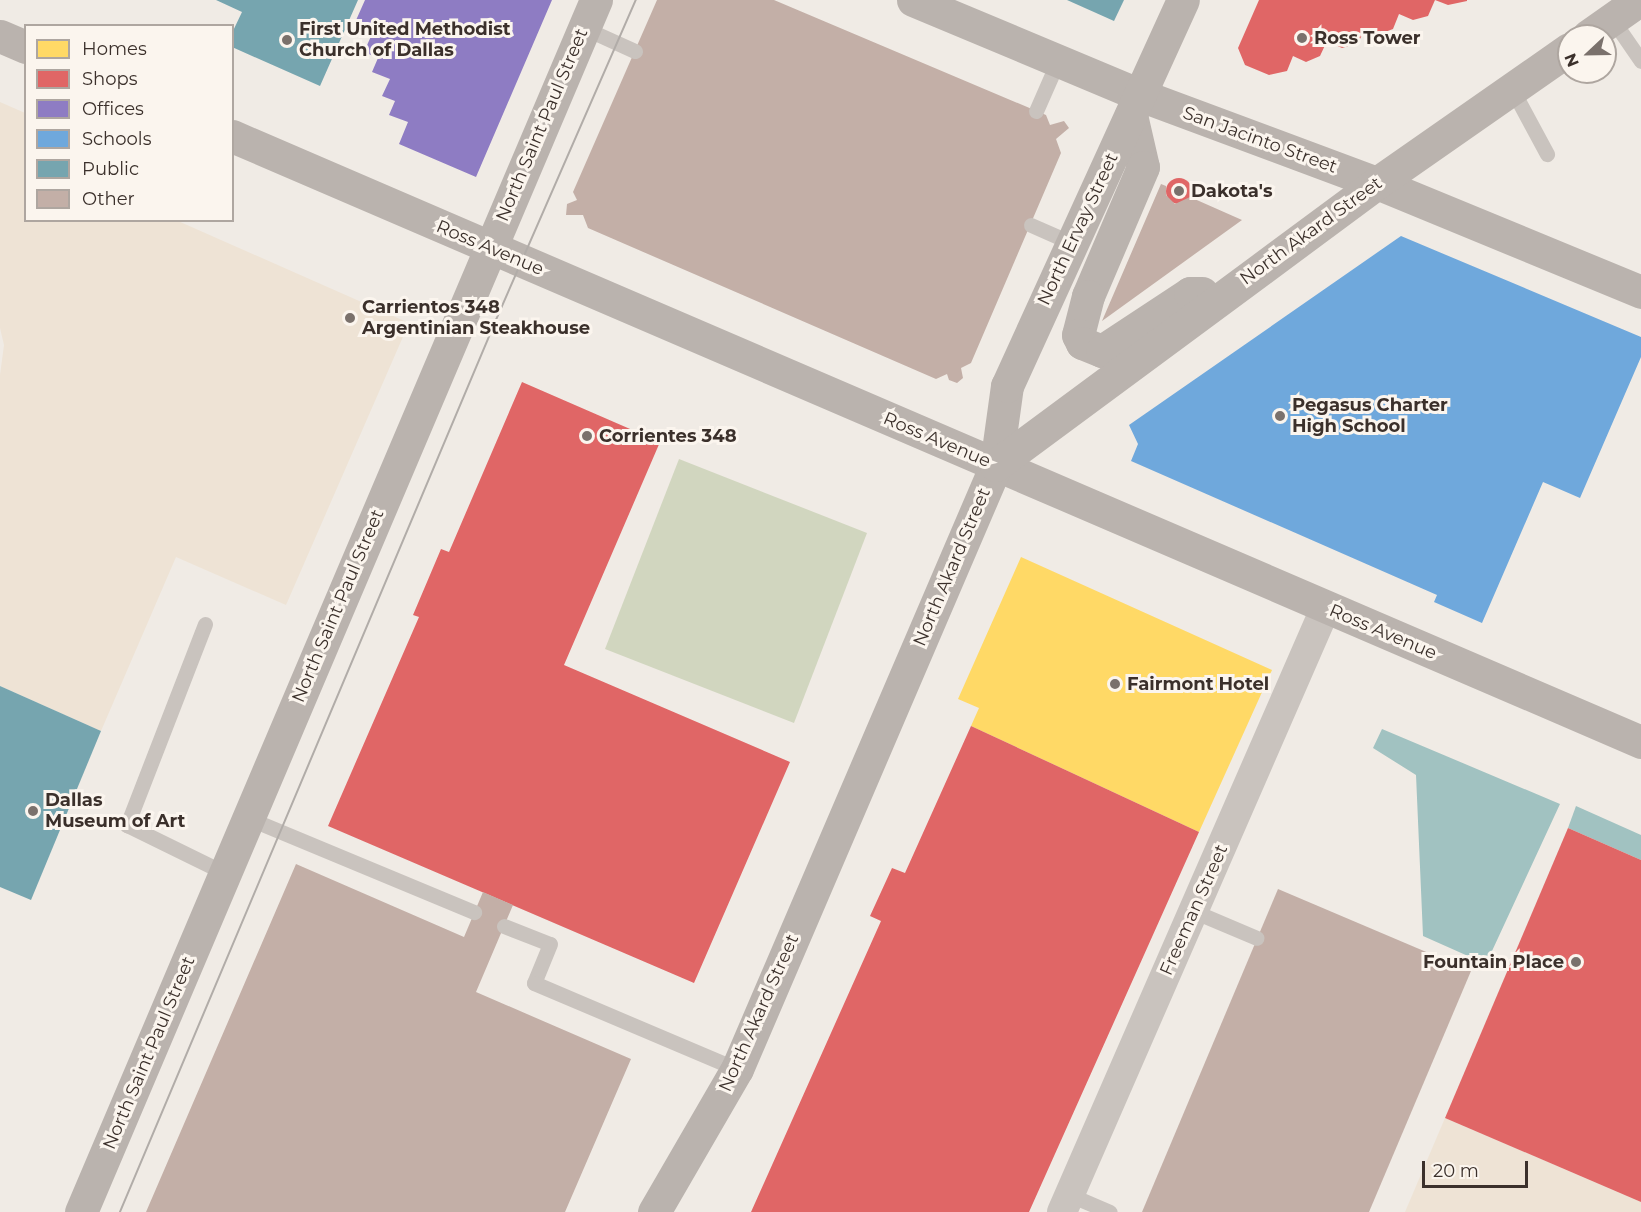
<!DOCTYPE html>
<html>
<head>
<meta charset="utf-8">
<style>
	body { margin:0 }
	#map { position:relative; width:1641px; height:1212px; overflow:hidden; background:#f0ebe5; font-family:Montserrat,sans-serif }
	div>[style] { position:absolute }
	.green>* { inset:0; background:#d1d6bf }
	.plaza>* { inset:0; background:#eee3d5 }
	.water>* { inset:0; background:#a1c2c1 }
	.homes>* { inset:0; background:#ffd966 }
	.shops>* { inset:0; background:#e06666 }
	.round { border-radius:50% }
	.offices>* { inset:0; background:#8e7cc3 }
	.schools>* { inset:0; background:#6fa8dc }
	.public>* { inset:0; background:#76a5af }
	.building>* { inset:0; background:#c3afa7 }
	.lane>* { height:15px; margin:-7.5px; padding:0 7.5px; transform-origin:7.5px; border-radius:7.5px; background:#c9c3be }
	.street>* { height:30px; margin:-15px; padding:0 15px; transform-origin:15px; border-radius:15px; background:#c9c3be }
	.secondary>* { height:33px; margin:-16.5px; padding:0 16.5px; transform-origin:16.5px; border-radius:16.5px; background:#bab3ae }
	.tram>* { height:1.5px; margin:-0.75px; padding:0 0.75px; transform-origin:0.75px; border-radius:0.75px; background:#b1aca8 }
	.dots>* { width:16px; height:16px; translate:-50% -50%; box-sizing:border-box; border:3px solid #fbf5ee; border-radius:50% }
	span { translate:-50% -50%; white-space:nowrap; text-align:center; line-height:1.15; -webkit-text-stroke:6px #fbf5ee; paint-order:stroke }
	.poi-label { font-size:18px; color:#3b302b; font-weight:700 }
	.left { translate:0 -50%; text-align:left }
	.right { translate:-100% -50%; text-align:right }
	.street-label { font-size:18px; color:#3b302b }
	.legend { position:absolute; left:24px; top:24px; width:210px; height:198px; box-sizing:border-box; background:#fbf5ee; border:2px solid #aea6a0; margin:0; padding:8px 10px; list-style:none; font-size:18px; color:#3b302b }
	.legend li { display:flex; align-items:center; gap:12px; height:30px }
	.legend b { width:30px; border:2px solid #aea6a0 }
	.north { position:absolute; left:1557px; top:24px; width:60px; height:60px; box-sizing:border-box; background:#fbf5ee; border:2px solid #aea6a0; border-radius:50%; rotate:248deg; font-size:16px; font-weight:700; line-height:24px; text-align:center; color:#3b302b }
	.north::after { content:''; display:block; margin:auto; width:21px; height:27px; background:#7a716c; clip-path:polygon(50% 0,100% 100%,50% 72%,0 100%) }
	.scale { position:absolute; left:1422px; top:1161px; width:106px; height:27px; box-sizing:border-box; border:3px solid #3b302b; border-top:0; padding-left:8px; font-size:18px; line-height:21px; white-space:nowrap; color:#3b302b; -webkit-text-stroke:4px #fbf5ee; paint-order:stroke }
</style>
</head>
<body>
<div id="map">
	<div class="green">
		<div style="clip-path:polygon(679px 459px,867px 533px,794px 723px,605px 649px)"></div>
	</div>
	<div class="plaza">
		<div style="clip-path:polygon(0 102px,25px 113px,26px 220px,178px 221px,409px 323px,286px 605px,176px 557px,101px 731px,0 686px,0 375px,4px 345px,0 328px)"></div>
		<div style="clip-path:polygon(1445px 1118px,1641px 1202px,1641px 1212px,1405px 1212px)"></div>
	</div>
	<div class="water">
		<div style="clip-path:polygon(1382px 729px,1560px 804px,1486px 964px,1423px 936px,1416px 775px,1373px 748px)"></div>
		<div style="clip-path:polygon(1576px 806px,1641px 835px,1641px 860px,1568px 828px)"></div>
	</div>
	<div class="homes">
		<div style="clip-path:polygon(1021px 557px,1272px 670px,1199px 832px,971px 726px,979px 708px,958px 699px)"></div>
	</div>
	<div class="shops">
		<div style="clip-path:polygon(1259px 0,1435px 0,1428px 16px,1413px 20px,1399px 14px,1393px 29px,1377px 35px,1365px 29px,1358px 43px,1342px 48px,1327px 41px,1320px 56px,1306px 62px,1293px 56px,1287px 71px,1269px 75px,1245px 65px,1238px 48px)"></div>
		<div style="clip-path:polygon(1435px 0,1467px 0,1467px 1px,1448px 5px)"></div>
		<div class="round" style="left:1166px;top:178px;width:26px;height:26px"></div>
		<div style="clip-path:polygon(522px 382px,660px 442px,564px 665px,790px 762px,694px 983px,328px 826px,419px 617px,413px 615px,441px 549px,449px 552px)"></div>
		<div style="clip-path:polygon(971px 726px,1199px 832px,1029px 1212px,751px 1212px,881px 921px,870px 916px,892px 868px,905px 873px)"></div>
		<div style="clip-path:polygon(1568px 828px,1641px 860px,1641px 1202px,1445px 1118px)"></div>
	</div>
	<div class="offices">
		<div style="clip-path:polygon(365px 0,552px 0,476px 177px,399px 144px,408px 122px,389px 115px,395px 101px,382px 96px,390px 79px,372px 72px,378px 58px,364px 52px,372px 34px,353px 27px)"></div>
	</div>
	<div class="schools">
		<div style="clip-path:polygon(1401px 236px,1641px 337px,1641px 357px,1580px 498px,1543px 482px,1482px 623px,1434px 602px,1437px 595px,1131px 461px,1138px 444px,1129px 425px)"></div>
	</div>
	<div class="public">
		<div style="clip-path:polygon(216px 0,358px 0,320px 86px,232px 47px,232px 33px,242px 12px)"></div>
		<div style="clip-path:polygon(1067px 0,1124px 0,1114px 21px)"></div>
		<div style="clip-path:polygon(0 686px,101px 731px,31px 900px,0 887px)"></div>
	</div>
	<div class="building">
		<div style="clip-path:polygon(657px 0,774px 0,1046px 115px,1050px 125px,1064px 121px,1069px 128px,1056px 139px,1061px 153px,971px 363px,961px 368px,963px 378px,957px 383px,949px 380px,947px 374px,936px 379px,588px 228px,583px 215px,566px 215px,567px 204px,577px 200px,573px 192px)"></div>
		<div style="clip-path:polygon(1161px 184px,1166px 186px,1166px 195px,1175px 204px,1190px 197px,1242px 220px,1102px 321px)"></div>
		<div style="clip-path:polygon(296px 864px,464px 937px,483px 892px,513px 905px,476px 992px,631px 1059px,565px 1212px,146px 1212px)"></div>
		<div style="clip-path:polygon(1278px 889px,1471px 971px,1369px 1212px,1142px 1212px)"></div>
	</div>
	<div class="lane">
		<div style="left:1612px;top:19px;width:51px;rotate:55.4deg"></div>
		<div style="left:584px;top:28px;width:56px;rotate:24.3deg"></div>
		<div style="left:1512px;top:89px;width:74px;rotate:61.7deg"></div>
		<div style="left:1036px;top:111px;width:55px;rotate:-66.3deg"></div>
		<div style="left:1031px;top:225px;width:45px;rotate:23.7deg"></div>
		<div style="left:205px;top:624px;width:216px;rotate:111.2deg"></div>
		<div style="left:127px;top:825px;width:109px;rotate:26.1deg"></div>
		<div style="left:248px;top:818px;width:245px;rotate:22.6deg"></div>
		<div style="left:1193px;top:911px;width:69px;rotate:22.9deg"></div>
		<div style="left:504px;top:926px;width:49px;rotate:21.4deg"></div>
		<div style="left:550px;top:944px;width:42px;rotate:112.3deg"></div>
		<div style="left:534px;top:983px;width:220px;rotate:23deg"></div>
		<div style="left:1070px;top:1195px;width:43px;rotate:23deg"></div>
	</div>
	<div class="street">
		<div style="left:1062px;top:1212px;width:660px;rotate:-66.43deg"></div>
	</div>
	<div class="secondary">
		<div style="left:913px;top:0;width:246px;rotate:22.7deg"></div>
		<div style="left:1140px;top:95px;width:253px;rotate:20.4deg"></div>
		<div style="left:1377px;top:183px;width:286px;rotate:22.4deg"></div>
		<div style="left:0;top:36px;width:28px;rotate:23deg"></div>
		<div style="left:1588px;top:36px;width:62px;rotate:-35.2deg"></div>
		<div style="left:1131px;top:115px;width:53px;rotate:77deg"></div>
		<div style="left:1143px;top:167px;width:140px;rotate:113.1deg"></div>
		<div style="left:1088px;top:296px;width:40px;rotate:104.4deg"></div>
		<div style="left:1078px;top:335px;width:9px;rotate:63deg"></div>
		<div style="left:1082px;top:343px;width:22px;rotate:22deg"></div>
		<div style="left:1102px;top:351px;width:105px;rotate:-33.4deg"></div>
		<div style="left:1190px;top:293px;width:12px"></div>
		<div style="left:232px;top:136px;width:1534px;rotate:23.27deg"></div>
		<div style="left:996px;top:465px;width:80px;rotate:-82.1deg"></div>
		<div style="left:1007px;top:386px;width:424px;rotate:-65.5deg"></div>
		<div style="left:81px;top:1212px;width:1317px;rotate:-66.98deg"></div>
		<div style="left:654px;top:1212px;width:165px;rotate:-59.9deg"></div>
		<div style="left:737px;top:1069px;width:657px;rotate:-66.79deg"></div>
		<div style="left:996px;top:465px;width:474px;rotate:-36.5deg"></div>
		<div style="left:1377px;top:183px;width:234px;rotate:-34.9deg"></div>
	</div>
	<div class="tram">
		<div style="left:120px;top:1212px;width:968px;rotate:-67.14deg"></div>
		<div style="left:496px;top:320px;width:349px;rotate:-66.4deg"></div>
	</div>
	<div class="dots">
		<div style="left:1302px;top:38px;background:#7a716c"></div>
		<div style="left:287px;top:40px;background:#7a716c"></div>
		<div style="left:1179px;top:191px;background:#7a716c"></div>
		<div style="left:350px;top:318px;background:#7a716c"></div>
		<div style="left:1280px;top:416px;background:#7a716c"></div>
		<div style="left:587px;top:436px;background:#7a716c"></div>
		<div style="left:1115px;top:684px;background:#7a716c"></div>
		<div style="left:33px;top:811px;background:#7a716c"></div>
		<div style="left:1576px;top:962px;background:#7a716c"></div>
	</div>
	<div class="poi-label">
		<span class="left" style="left:299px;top:40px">First United Methodist<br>Church of Dallas</span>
		<span class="left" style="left:1314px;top:38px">Ross Tower</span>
		<span class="left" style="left:1191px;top:191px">Dakota's</span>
		<span class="left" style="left:362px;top:318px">Carrientos 348<br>Argentinian Steakhouse</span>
		<span class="left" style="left:1292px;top:416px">Pegasus Charter<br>High School</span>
		<span class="left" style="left:599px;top:436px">Corrientes 348</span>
		<span class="left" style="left:1127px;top:684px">Fairmont Hotel</span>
		<span class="left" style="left:45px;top:811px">Dallas<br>Museum of Art</span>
		<span class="right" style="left:1564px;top:962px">Fountain Place</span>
	</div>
	<div class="street-label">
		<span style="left:542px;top:125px;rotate:-67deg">North Saint Paul Street</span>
		<span style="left:1260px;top:140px;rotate:20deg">San Jacinto Street</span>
		<span style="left:1078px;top:229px;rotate:-65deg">North Ervay Street</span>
		<span style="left:1311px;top:231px;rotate:-36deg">North Akard Street</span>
		<span style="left:490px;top:248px;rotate:23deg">Ross Avenue</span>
		<span style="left:937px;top:440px;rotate:23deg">Ross Avenue</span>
		<span style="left:952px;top:567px;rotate:-67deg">North Akard Street</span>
		<span style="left:338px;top:606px;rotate:-67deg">North Saint Paul Street</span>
		<span style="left:1383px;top:632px;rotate:23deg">Ross Avenue</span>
		<span style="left:1194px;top:910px;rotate:-66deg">Freeman Street</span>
		<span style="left:759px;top:1013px;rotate:-66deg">North Akard Street</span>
		<span style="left:149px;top:1053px;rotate:-67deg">North Saint Paul Street</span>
	</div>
	<ul class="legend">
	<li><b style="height:16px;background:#ffd966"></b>Homes</li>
	<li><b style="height:16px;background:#e06666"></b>Shops</li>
	<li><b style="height:16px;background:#8e7cc3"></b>Offices</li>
	<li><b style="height:16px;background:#6fa8dc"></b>Schools</li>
	<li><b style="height:16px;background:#76a5af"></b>Public</li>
	<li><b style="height:16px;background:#c3afa7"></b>Other</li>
	</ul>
	<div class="north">N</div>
	<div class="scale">20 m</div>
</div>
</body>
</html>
